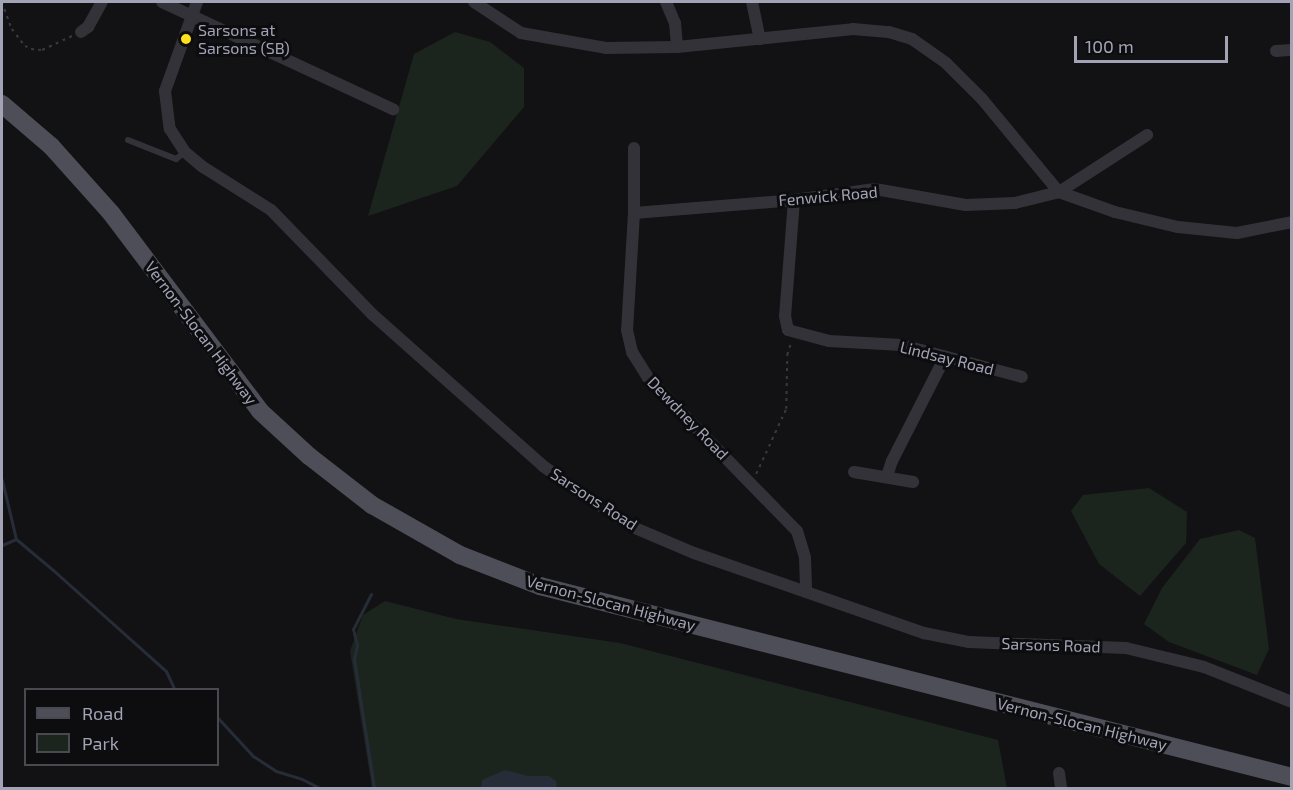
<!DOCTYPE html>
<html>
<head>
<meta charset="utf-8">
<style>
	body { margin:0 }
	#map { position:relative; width:1293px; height:790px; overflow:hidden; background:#121214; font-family:"Exo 2",sans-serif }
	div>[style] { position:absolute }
	.green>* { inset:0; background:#1c241e }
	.water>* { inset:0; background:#272d38 }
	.stream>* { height:3px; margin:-1.5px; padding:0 1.5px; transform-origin:1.5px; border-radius:1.5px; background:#272d38 }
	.path>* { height:1.5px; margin-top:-0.75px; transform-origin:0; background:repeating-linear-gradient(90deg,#383940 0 3px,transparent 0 7.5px) }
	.service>* { height:6px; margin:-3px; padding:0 3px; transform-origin:3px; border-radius:3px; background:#333239 }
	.minor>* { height:12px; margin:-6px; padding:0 6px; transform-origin:6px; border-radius:6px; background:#333239 }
	.primary>* { height:18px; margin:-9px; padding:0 9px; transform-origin:9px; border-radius:9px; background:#4e4e58 }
	.dots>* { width:16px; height:16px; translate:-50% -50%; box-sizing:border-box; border:3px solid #0d0d0f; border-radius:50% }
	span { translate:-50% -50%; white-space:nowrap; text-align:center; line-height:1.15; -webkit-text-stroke:6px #0d0d0f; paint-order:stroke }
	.poi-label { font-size:16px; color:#a2a4b6 }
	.left { translate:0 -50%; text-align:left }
	.street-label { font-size:16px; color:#a2a4b6 }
	.frame { position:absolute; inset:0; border:3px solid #a2a4b6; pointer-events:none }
	.legend { position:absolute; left:24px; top:688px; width:195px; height:78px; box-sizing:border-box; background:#0d0d0f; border:2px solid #494952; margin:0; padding:8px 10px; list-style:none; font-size:18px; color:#a2a4b6 }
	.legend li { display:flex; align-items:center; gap:12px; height:30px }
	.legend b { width:30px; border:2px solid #494952 }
	.scale { position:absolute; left:1074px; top:36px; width:154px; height:27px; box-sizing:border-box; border:3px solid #a2a4b6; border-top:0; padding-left:8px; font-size:18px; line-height:21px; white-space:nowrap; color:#a2a4b6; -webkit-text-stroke:4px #0d0d0f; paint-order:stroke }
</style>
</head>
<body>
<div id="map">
	<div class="green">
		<div style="clip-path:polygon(455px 32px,490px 42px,524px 68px,524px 107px,457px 186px,368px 216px,414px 54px)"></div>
		<div style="clip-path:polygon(1149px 488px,1187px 512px,1186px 543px,1140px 596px,1099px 564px,1071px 511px,1083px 495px)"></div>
		<div style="clip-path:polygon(1239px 530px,1255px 538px,1269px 649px,1257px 675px,1169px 642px,1144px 624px,1162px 588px,1200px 539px)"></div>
		<div style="clip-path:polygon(385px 601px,456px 619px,620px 643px,998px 740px,1007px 788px,372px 788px,350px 651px,363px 615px)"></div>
	</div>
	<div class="water">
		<div style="clip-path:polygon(505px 770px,528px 776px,549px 776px,556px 781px,557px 788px,481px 788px,482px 780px)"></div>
	</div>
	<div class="stream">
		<div style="left:2px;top:480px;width:61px;rotate:76.7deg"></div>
		<div style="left:2px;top:545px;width:15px;rotate:-23deg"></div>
		<div style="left:16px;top:539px;width:48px;rotate:40deg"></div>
		<div style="left:53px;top:570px;width:152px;rotate:41.8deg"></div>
		<div style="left:166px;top:671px;width:21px;rotate:65deg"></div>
		<div style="left:371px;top:594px;width:39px;rotate:117deg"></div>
		<div style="left:353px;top:629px;width:16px;rotate:76deg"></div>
		<div style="left:357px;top:645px;width:14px;rotate:102deg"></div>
		<div style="left:354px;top:659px;width:33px;rotate:81deg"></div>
		<div style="left:359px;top:692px;width:97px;rotate:81.1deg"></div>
		<div style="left:218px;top:718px;width:52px;rotate:47.4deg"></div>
		<div style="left:253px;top:756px;width:27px;rotate:33deg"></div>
		<div style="left:276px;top:771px;width:27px;rotate:17deg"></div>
		<div style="left:302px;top:779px;width:20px;rotate:27deg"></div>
	</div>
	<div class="path">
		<div style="left:2px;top:2px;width:29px;rotate:70deg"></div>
		<div style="left:12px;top:29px;width:21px;rotate:53deg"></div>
		<div style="left:25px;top:46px;width:7px;rotate:27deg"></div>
		<div style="left:31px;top:49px;width:11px;rotate:5deg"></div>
		<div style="left:42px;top:50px;width:33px;rotate:-25deg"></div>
		<div style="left:756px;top:474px;width:72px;rotate:-65.2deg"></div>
		<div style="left:786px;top:409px;width:54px;rotate:-88.9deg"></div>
		<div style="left:787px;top:355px;width:14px;rotate:-73deg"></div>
	</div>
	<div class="service">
		<div style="left:128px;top:140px;width:52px;rotate:21.6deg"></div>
		<div style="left:176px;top:159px;width:11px;rotate:-38deg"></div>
	</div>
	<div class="minor">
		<div style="left:162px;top:2px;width:255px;rotate:24.9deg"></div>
		<div style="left:197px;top:2px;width:95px;rotate:109.8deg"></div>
		<div style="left:165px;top:91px;width:38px;rotate:83deg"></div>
		<div style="left:170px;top:129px;width:27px;rotate:57deg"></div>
		<div style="left:185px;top:152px;width:23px;rotate:40deg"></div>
		<div style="left:203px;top:167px;width:80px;rotate:32.3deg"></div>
		<div style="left:271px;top:210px;width:145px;rotate:45.8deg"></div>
		<div style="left:372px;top:314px;width:229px;rotate:41.6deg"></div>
		<div style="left:543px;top:466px;width:59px;rotate:35.3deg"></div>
		<div style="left:591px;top:500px;width:52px;rotate:32.5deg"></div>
		<div style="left:635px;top:528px;width:64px;rotate:23deg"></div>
		<div style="left:694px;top:553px;width:244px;rotate:19.2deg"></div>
		<div style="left:924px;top:633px;width:46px;rotate:11.3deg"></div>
		<div style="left:969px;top:642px;width:157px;rotate:2.2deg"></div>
		<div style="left:1126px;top:648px;width:80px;rotate:13.7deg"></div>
		<div style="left:1204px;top:667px;width:95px;rotate:21.7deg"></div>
		<div style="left:474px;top:2px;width:56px;rotate:33.4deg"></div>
		<div style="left:521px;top:33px;width:86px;rotate:10deg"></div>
		<div style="left:606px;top:48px;width:71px;rotate:-0.8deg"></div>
		<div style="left:677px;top:47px;width:177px;rotate:-5.8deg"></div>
		<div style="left:853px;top:29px;width:36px;rotate:5deg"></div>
		<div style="left:889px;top:32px;width:24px;rotate:17deg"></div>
		<div style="left:912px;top:39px;width:42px;rotate:35.2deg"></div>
		<div style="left:946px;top:63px;width:51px;rotate:45deg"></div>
		<div style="left:982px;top:99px;width:121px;rotate:50.4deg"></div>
		<div style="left:1059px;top:192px;width:59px;rotate:19.7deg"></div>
		<div style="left:1115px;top:212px;width:65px;rotate:13.4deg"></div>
		<div style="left:1178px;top:227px;width:59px;rotate:5.8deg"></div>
		<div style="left:1237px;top:233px;width:56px;rotate:-11.3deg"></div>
		<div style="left:666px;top:2px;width:23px;rotate:67deg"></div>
		<div style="left:675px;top:23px;width:24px;rotate:85deg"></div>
		<div style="left:752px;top:2px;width:38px;rotate:78deg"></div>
		<div style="left:81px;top:32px;width:9px;rotate:-36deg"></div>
		<div style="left:88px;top:27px;width:29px;rotate:-61deg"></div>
		<div style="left:1276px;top:51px;width:16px;rotate:-4deg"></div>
		<div style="left:634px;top:148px;width:65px;rotate:90deg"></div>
		<div style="left:634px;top:213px;width:117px;rotate:93.4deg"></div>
		<div style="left:627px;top:330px;width:23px;rotate:77deg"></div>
		<div style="left:632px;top:352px;width:31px;rotate:58deg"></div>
		<div style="left:648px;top:378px;width:214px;rotate:45.8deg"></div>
		<div style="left:797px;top:531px;width:28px;rotate:73deg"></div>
		<div style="left:805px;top:558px;width:34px;rotate:88deg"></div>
		<div style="left:794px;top:200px;width:116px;rotate:94.4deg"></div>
		<div style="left:785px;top:316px;width:14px;rotate:78deg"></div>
		<div style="left:788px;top:330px;width:42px;rotate:15deg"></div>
		<div style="left:829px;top:341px;width:73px;rotate:3.1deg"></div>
		<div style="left:902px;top:345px;width:124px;rotate:14.9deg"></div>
		<div style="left:634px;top:213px;width:161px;rotate:-4.6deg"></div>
		<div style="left:794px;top:200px;width:82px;rotate:-7.7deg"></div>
		<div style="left:875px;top:189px;width:92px;rotate:10deg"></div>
		<div style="left:966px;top:205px;width:49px;rotate:-2.3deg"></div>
		<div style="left:1015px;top:203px;width:45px;rotate:-14deg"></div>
		<div style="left:1059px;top:192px;width:105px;rotate:-32.9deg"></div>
		<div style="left:854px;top:472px;width:60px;rotate:9.6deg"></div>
		<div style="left:887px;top:476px;width:16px;rotate:-72deg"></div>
		<div style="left:892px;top:461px;width:117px;rotate:-63deg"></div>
		<div style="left:1059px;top:773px;width:15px;rotate:82deg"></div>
	</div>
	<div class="primary">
		<div style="left:2px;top:104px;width:65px;rotate:40.6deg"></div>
		<div style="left:51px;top:146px;width:90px;rotate:48.2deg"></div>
		<div style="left:111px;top:213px;width:248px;rotate:53deg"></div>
		<div style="left:260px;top:411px;width:67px;rotate:42.6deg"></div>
		<div style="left:309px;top:456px;width:80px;rotate:37.9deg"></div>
		<div style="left:372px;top:505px;width:101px;rotate:29.6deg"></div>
		<div style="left:460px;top:555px;width:86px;rotate:21.2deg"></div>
		<div style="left:540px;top:586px;width:776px;rotate:14.25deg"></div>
	</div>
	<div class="dots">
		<div style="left:186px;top:39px;background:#ffe11e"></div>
	</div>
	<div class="poi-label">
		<span class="left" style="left:198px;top:39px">Sarsons at<br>Sarsons (SB)</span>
	</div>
	<div class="street-label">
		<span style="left:828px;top:196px;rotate:-5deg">Fenwick Road</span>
		<span style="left:201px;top:333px;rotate:53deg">Vernon-Slocan Highway</span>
		<span style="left:947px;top:358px;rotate:14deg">Lindsay Road</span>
		<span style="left:688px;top:418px;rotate:46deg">Dewdney Road</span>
		<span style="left:594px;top:499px;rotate:33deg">Sarsons Road</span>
		<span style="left:611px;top:603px;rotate:15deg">Vernon-Slocan Highway</span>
		<span style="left:1051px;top:645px;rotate:2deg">Sarsons Road</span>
		<span style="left:1082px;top:724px;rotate:14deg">Vernon-Slocan Highway</span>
	</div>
	<div class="frame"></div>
	<ul class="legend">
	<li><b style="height:8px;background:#4e4e58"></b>Road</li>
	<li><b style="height:16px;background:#1c241e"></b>Park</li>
	</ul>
	<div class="scale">100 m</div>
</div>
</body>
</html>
